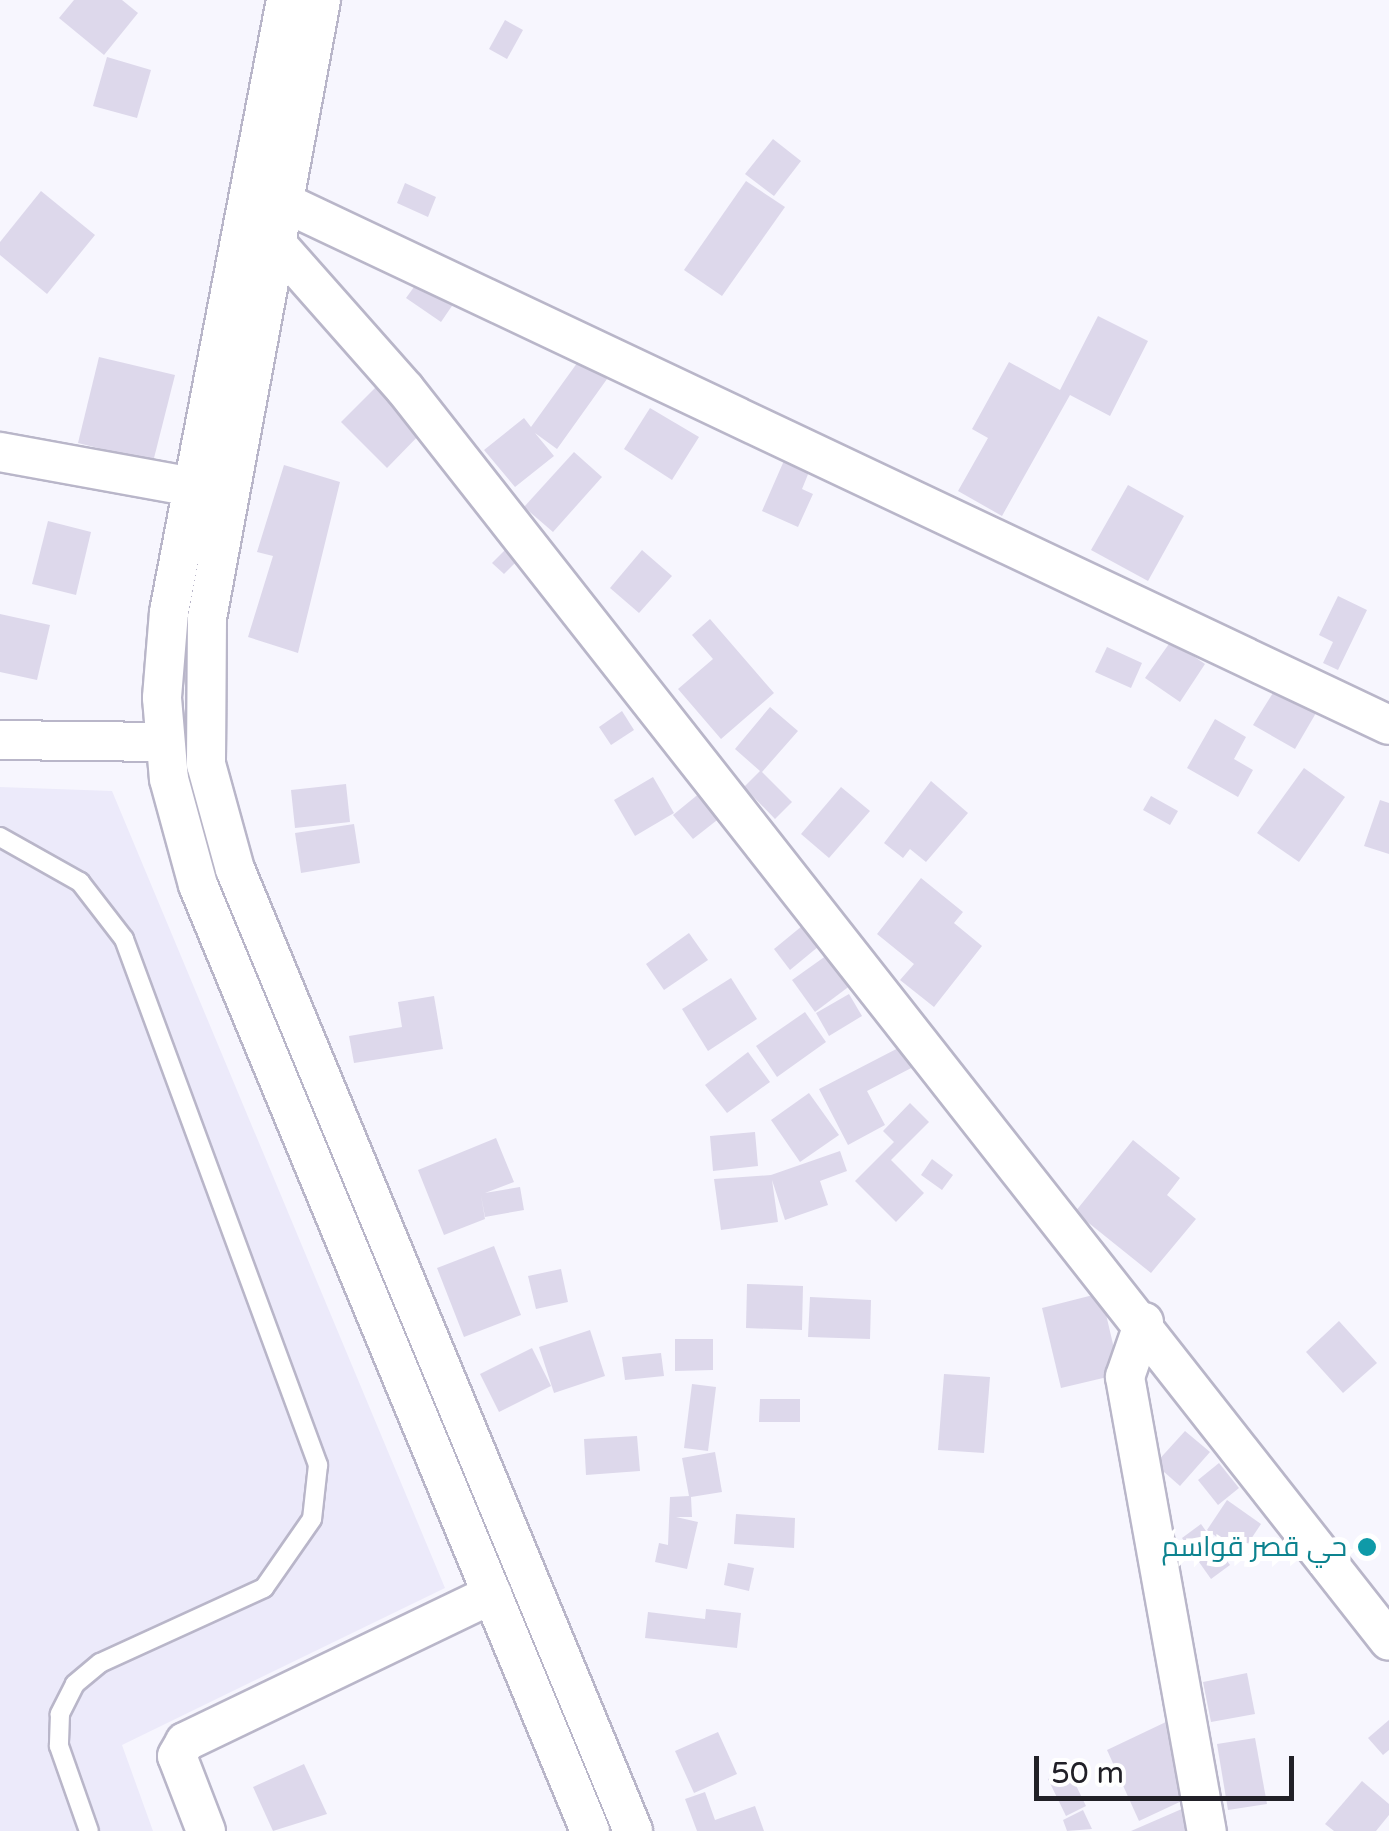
<!DOCTYPE html>
<html>
<head>
<meta charset="utf-8">
<style>
	body { margin:0 }
	#map { position:relative; width:1389px; height:1831px; overflow:hidden; background:#f7f6fe; font-family:"Varela Round",Cairo,sans-serif }
	div>[style] { position:absolute }
	.built>* { inset:0; background:#eceafa }
	.building>* { inset:0; background:#ddd8eb }
	.roads { filter:drop-shadow(2px 0 #b9b6c9) drop-shadow(-2px 0 #b9b6c9) drop-shadow(0 2px #b9b6c9) drop-shadow(0 -2px #b9b6c9) }
	.lane>* { height:18px; margin:-9px; padding:0 9px; transform-origin:9px; border-radius:9px; background:#fff }
	.street>* { height:38px; margin:-19px; padding:0 19px; transform-origin:19px; border-radius:19px; background:#fff }
	.dots>* { width:28px; height:28px; translate:-50% -50%; box-sizing:border-box; border:5px solid #fff; border-radius:50% }
	span { translate:-50% -50%; white-space:nowrap; text-align:center; line-height:1.15; -webkit-text-stroke:10px #fff; paint-order:stroke }
	.culture-label { font-size:28px; color:#0d838f }
	.right { translate:-100% -50%; text-align:right }
	.scale { position:absolute; left:1034px; top:1756px; width:260px; height:45px; box-sizing:border-box; border:5px solid #212027; border-top:0; padding-left:12px; font-size:30px; line-height:35px; white-space:nowrap; color:#212027; -webkit-text-stroke:8px #fff; paint-order:stroke }
</style>
</head>
<body>
<div id="map">
	<div class="built">
		<div style="clip-path:polygon(0 787px,112px 791px,445px 1588px,122px 1745px,153px 1831px,0 1831px)"></div>
	</div>
	<div class="building">
		<div style="clip-path:polygon(74px 0,122px 0,138px 13px,104px 55px,59px 18px)"></div>
		<div style="clip-path:polygon(505px 20px,523px 30px,507px 59px,489px 49px)"></div>
		<div style="clip-path:polygon(107px 57px,151px 70px,137px 118px,93px 106px)"></div>
		<div style="clip-path:polygon(773px 139px,801px 161px,774px 196px,745px 174px)"></div>
		<div style="clip-path:polygon(746px 181px,785px 207px,722px 296px,684px 270px)"></div>
		<div style="clip-path:polygon(405px 183px,436px 197px,428px 217px,397px 203px)"></div>
		<div style="clip-path:polygon(41px 191px,95px 235px,47px 294px,0 255px,0 242px)"></div>
		<div style="clip-path:polygon(422px 276px,456px 300px,441px 322px,406px 298px)"></div>
		<div style="clip-path:polygon(1098px 316px,1148px 341px,1110px 416px,1070px 395px,1002px 516px,958px 491px,988px 438px,972px 429px,1009px 362px,1060px 390px)"></div>
		<div style="clip-path:polygon(99px 357px,175px 375px,153px 462px,78px 443px)"></div>
		<div style="clip-path:polygon(580px 359px,607px 379px,557px 449px,535px 433px,554px 456px,515px 487px,484px 450px,524px 418px,531px 427px)"></div>
		<div style="clip-path:polygon(379px 384px,425px 429px,387px 468px,341px 422px)"></div>
		<div style="clip-path:polygon(650px 408px,699px 437px,672px 480px,624px 449px)"></div>
		<div style="clip-path:polygon(574px 452px,602px 477px,553px 532px,524px 507px)"></div>
		<div style="clip-path:polygon(786px 456px,811px 467px,802px 489px,813px 494px,798px 527px,762px 511px)"></div>
		<div style="clip-path:polygon(284px 465px,340px 482px,298px 653px,248px 637px,273px 556px,257px 552px)"></div>
		<div style="clip-path:polygon(1128px 485px,1184px 516px,1148px 581px,1091px 550px)"></div>
		<div style="clip-path:polygon(48px 521px,91px 532px,76px 595px,32px 584px)"></div>
		<div style="clip-path:polygon(510px 545px,522px 556px,504px 574px,492px 563px)"></div>
		<div style="clip-path:polygon(642px 550px,672px 576px,639px 613px,610px 588px)"></div>
		<div style="clip-path:polygon(1338px 596px,1367px 610px,1338px 670px,1323px 663px,1333px 642px,1319px 635px)"></div>
		<div style="clip-path:polygon(0 614px,50px 625px,37px 680px,0 672px)"></div>
		<div style="clip-path:polygon(710px 619px,774px 693px,721px 739px,678px 689px,713px 659px,692px 635px)"></div>
		<div style="clip-path:polygon(1171px 641px,1205px 664px,1180px 702px,1145px 678px)"></div>
		<div style="clip-path:polygon(1107px 647px,1142px 663px,1131px 688px,1095px 672px)"></div>
		<div style="clip-path:polygon(1276px 688px,1316px 713px,1295px 749px,1253px 725px)"></div>
		<div style="clip-path:polygon(770px 707px,798px 731px,762px 772px,792px 802px,775px 819px,744px 787px,760px 771px,735px 749px)"></div>
		<div style="clip-path:polygon(622px 711px,634px 730px,611px 745px,599px 727px)"></div>
		<div style="clip-path:polygon(1215px 719px,1246px 737px,1234px 759px,1253px 770px,1238px 797px,1187px 768px)"></div>
		<div style="clip-path:polygon(1304px 768px,1345px 797px,1299px 862px,1257px 833px)"></div>
		<div style="clip-path:polygon(653px 777px,674px 813px,635px 836px,614px 800px)"></div>
		<div style="clip-path:polygon(931px 781px,968px 813px,926px 862px,910px 849px,903px 858px,884px 843px)"></div>
		<div style="clip-path:polygon(346px 784px,350px 822px,295px 828px,291px 790px)"></div>
		<div style="clip-path:polygon(841px 787px,870px 811px,829px 858px,801px 834px)"></div>
		<div style="clip-path:polygon(701px 792px,721px 817px,693px 839px,673px 815px)"></div>
		<div style="clip-path:polygon(1151px 796px,1178px 811px,1170px 825px,1143px 810px)"></div>
		<div style="clip-path:polygon(1380px 800px,1389px 803px,1389px 854px,1364px 846px)"></div>
		<div style="clip-path:polygon(354px 824px,360px 863px,301px 873px,295px 833px)"></div>
		<div style="clip-path:polygon(921px 878px,963px 912px,954px 923px,982px 946px,934px 1007px,900px 980px,914px 964px,877px 934px)"></div>
		<div style="clip-path:polygon(813px 917px,830px 937px,790px 970px,774px 949px)"></div>
		<div style="clip-path:polygon(689px 933px,708px 960px,664px 990px,646px 964px)"></div>
		<div style="clip-path:polygon(837px 948px,859px 979px,815px 1012px,792px 980px)"></div>
		<div style="clip-path:polygon(731px 978px,757px 1019px,708px 1051px,682px 1009px)"></div>
		<div style="clip-path:polygon(849px 994px,862px 1016px,829px 1036px,816px 1013px)"></div>
		<div style="clip-path:polygon(434px 996px,443px 1049px,354px 1063px,349px 1036px,402px 1027px,398px 1002px)"></div>
		<div style="clip-path:polygon(805px 1012px,826px 1042px,777px 1077px,756px 1046px)"></div>
		<div style="clip-path:polygon(906px 1044px,917px 1065px,867px 1091px,885px 1125px,848px 1145px,819px 1089px)"></div>
		<div style="clip-path:polygon(748px 1052px,770px 1082px,727px 1113px,705px 1085px)"></div>
		<div style="clip-path:polygon(809px 1093px,839px 1135px,800px 1162px,771px 1120px)"></div>
		<div style="clip-path:polygon(910px 1103px,929px 1122px,891px 1160px,924px 1193px,896px 1222px,855px 1181px,894px 1142px,883px 1131px)"></div>
		<div style="clip-path:polygon(755px 1132px,758px 1166px,713px 1171px,710px 1136px)"></div>
		<div style="clip-path:polygon(496px 1138px,514px 1182px,485px 1193px,520px 1187px,524px 1210px,485px 1217px,481px 1195px,485px 1219px,444px 1235px,418px 1170px)"></div>
		<div style="clip-path:polygon(1133px 1140px,1180px 1178px,1167px 1195px,1196px 1219px,1151px 1273px,1075px 1212px)"></div>
		<div style="clip-path:polygon(840px 1151px,847px 1171px,820px 1181px,828px 1205px,785px 1220px,772px 1180px,778px 1222px,721px 1230px,714px 1179px,771px 1175px)"></div>
		<div style="clip-path:polygon(932px 1159px,953px 1175px,942px 1190px,921px 1175px)"></div>
		<div style="clip-path:polygon(494px 1246px,521px 1315px,464px 1337px,437px 1268px)"></div>
		<div style="clip-path:polygon(561px 1269px,568px 1302px,536px 1309px,528px 1276px)"></div>
		<div style="clip-path:polygon(747px 1284px,803px 1286px,802px 1330px,746px 1328px)"></div>
		<div style="clip-path:polygon(1101px 1293px,1120px 1374px,1061px 1388px,1042px 1308px)"></div>
		<div style="clip-path:polygon(810px 1297px,871px 1300px,870px 1339px,808px 1337px)"></div>
		<div style="clip-path:polygon(1339px 1321px,1377px 1363px,1343px 1393px,1306px 1352px)"></div>
		<div style="clip-path:polygon(590px 1330px,605px 1376px,554px 1393px,539px 1347px)"></div>
		<div style="clip-path:polygon(675px 1339px,713px 1339px,713px 1370px,675px 1371px)"></div>
		<div style="clip-path:polygon(532px 1348px,551px 1386px,499px 1412px,480px 1374px)"></div>
		<div style="clip-path:polygon(661px 1353px,664px 1376px,625px 1380px,622px 1357px)"></div>
		<div style="clip-path:polygon(944px 1374px,990px 1377px,984px 1453px,938px 1450px)"></div>
		<div style="clip-path:polygon(692px 1384px,716px 1387px,708px 1451px,684px 1448px)"></div>
		<div style="clip-path:polygon(760px 1399px,800px 1399px,800px 1422px,759px 1422px)"></div>
		<div style="clip-path:polygon(1185px 1431px,1210px 1452px,1180px 1486px,1155px 1464px)"></div>
		<div style="clip-path:polygon(637px 1436px,640px 1471px,586px 1475px,584px 1439px)"></div>
		<div style="clip-path:polygon(715px 1452px,722px 1492px,691px 1497px,692px 1517px,676px 1517px,698px 1522px,687px 1569px,655px 1562px,659px 1543px,668px 1545px,670px 1497px,689px 1496px,682px 1458px)"></div>
		<div style="clip-path:polygon(1219px 1463px,1239px 1488px,1218px 1505px,1198px 1480px)"></div>
		<div style="clip-path:polygon(1227px 1500px,1261px 1524px,1241px 1554px,1207px 1530px)"></div>
		<div style="clip-path:polygon(736px 1514px,795px 1518px,794px 1548px,734px 1544px)"></div>
		<div style="clip-path:polygon(1201px 1524px,1230px 1565px,1211px 1579px,1182px 1538px)"></div>
		<div style="clip-path:polygon(728px 1563px,754px 1568px,749px 1591px,724px 1585px)"></div>
		<div style="clip-path:polygon(706px 1609px,741px 1613px,737px 1648px,645px 1638px,648px 1612px,705px 1619px)"></div>
		<div style="clip-path:polygon(1247px 1673px,1255px 1714px,1211px 1722px,1203px 1682px)"></div>
		<div style="clip-path:polygon(1389px 1720px,1389px 1750px,1383px 1755px,1368px 1738px)"></div>
		<div style="clip-path:polygon(1168px 1721px,1201px 1792px,1139px 1821px,1107px 1750px)"></div>
		<div style="clip-path:polygon(718px 1732px,737px 1774px,694px 1793px,675px 1751px)"></div>
		<div style="clip-path:polygon(1255px 1738px,1267px 1804px,1228px 1810px,1217px 1744px)"></div>
		<div style="clip-path:polygon(304px 1764px,327px 1814px,273px 1831px,253px 1787px)"></div>
		<div style="clip-path:polygon(1068px 1769px,1086px 1806px,1066px 1816px,1048px 1779px)"></div>
		<div style="clip-path:polygon(1362px 1781px,1389px 1804px,1389px 1815px,1376px 1831px,1334px 1831px,1325px 1824px)"></div>
		<div style="clip-path:polygon(705px 1792px,715px 1820px,755px 1806px,764px 1831px,697px 1831px,685px 1799px)"></div>
		<div style="clip-path:polygon(1191px 1805px,1202px 1831px,1131px 1831px)"></div>
		<div style="clip-path:polygon(1083px 1810px,1092px 1829px,1067px 1831px,1063px 1820px)"></div>
	</div>
	<div class="roads">
		<div class="lane">
			<div style="left:0;top:837px;width:92px;rotate:29.4deg"></div>
			<div style="left:80px;top:882px;width:72px;rotate:52.3deg"></div>
			<div style="left:124px;top:939px;width:561px;rotate:69.75deg"></div>
			<div style="left:318px;top:1465px;width:54px;rotate:96.3deg"></div>
			<div style="left:312px;top:1519px;width:84px;rotate:124.8deg"></div>
			<div style="left:264px;top:1588px;width:180px;rotate:155.4deg"></div>
			<div style="left:100px;top:1663px;width:33px;rotate:140deg"></div>
			<div style="left:75px;top:1684px;width:34px;rotate:117deg"></div>
			<div style="left:60px;top:1714px;width:32px;rotate:92deg"></div>
			<div style="left:59px;top:1746px;width:90px;rotate:70.6deg"></div>
		</div>
		<div class="street">
			<div style="left:286px;top:0;width:623px;rotate:100.82deg"></div>
			<div style="left:169px;top:612px;width:86px;rotate:94.7deg"></div>
			<div style="left:162px;top:698px;width:81px;rotate:85.1deg"></div>
			<div style="left:169px;top:779px;width:110px;rotate:74.7deg"></div>
			<div style="left:198px;top:885px;width:1024px;rotate:67.49deg"></div>
			<div style="left:321px;top:0;width:628px;rotate:100.45deg"></div>
			<div style="left:207px;top:618px;width:146px;rotate:90.4deg"></div>
			<div style="left:206px;top:764px;width:109px;rotate:74.6deg"></div>
			<div style="left:235px;top:869px;width:1041px;rotate:67.52deg"></div>
			<div style="left:264px;top:193px;width:1244px;rotate:25.31deg"></div>
			<div style="left:275px;top:242px;width:196px;rotate:48.5deg"></div>
			<div style="left:405px;top:389px;width:1592px;rotate:51.83deg"></div>
			<div style="left:0;top:452px;width:195px;rotate:10.3deg"></div>
			<div style="left:0;top:740px;width:164px;rotate:0.7deg"></div>
			<div style="left:1144px;top:1322px;width:58px;rotate:109.1deg"></div>
			<div style="left:1125px;top:1377px;width:461px;rotate:79.8deg"></div>
			<div style="left:206px;top:1831px;width:80px;rotate:-111.1deg"></div>
			<div style="left:177px;top:1756px;width:16px;rotate:-60deg"></div>
			<div style="left:185px;top:1742px;width:341px;rotate:-25.7deg"></div>
		</div>
	</div>
	<div class="dots">
		<div style="left:1367px;top:1547px;background:#0f9aa8"></div>
	</div>
	<div class="culture-label">
		<span class="right" style="left:1347px;top:1547px">حي قصر قواسم</span>
	</div>
	<div class="scale">50 m</div>
</div>
</body>
</html>
